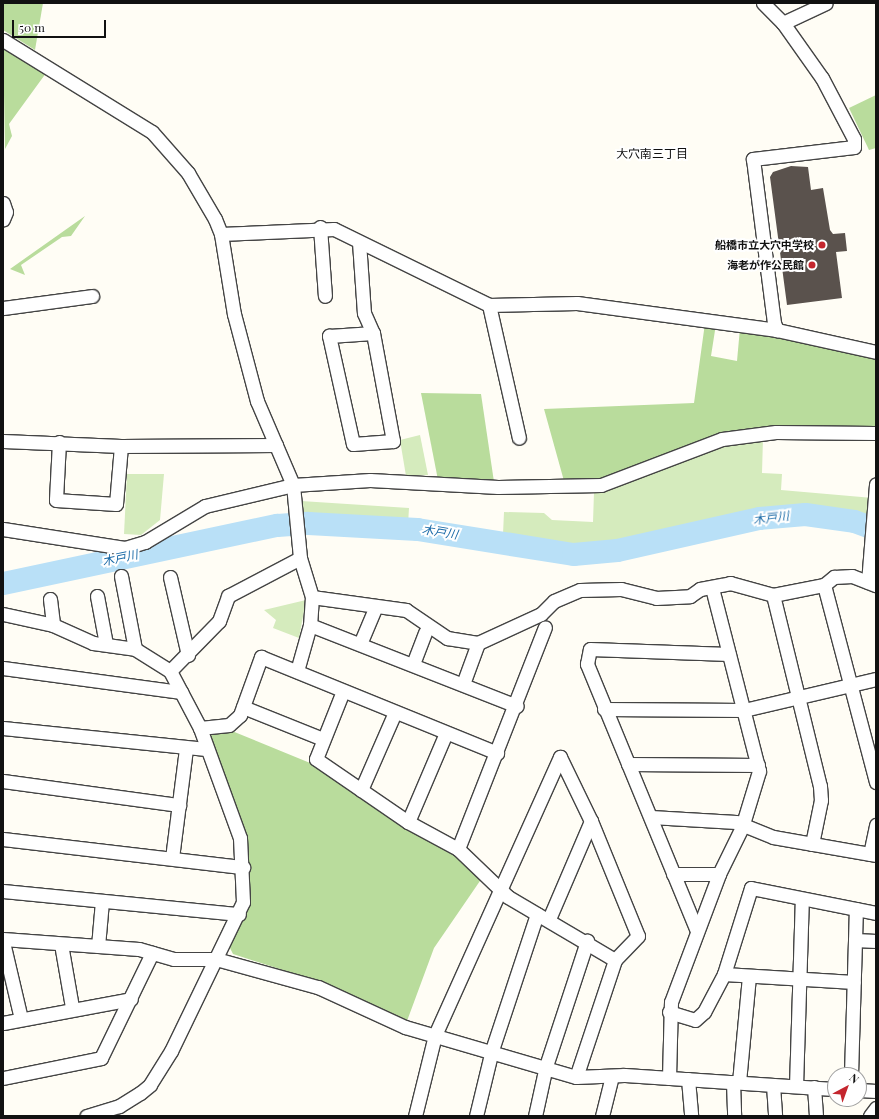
<!DOCTYPE html>
<html>
<head>
<meta charset="utf-8">
<style>
	body { margin:0 }
	#map { position:relative; width:879px; height:1119px; overflow:hidden; background:#fffdf5; font-family:"Playfair Display","Noto Sans JP",serif }
	div>[style] { position:absolute }
	.green>* { inset:0; background:#d5ebbd }
	.forest>* { inset:0; background:#b9dc9c }
	.river>* { height:23px; margin:-11.5px; padding:0 11.5px; transform-origin:11.5px; border-radius:11.5px; background:#b9e0f7 }
	.building>* { inset:0; background:#5a524d }
	.roads { filter:drop-shadow(1px 0 #444) drop-shadow(-1px 0 #444) drop-shadow(0 1px #444) drop-shadow(0 -1px #444) }
	.street>* { height:13px; margin:-6.5px; padding:0 6.5px; transform-origin:6.5px; border-radius:6.5px; background:#fff }
	.dots>* { width:11px; height:11px; translate:-50% -50%; box-sizing:border-box; border:2px solid #fff; border-radius:50% }
	span { translate:-50% -50%; white-space:nowrap; text-align:center; line-height:1.15; -webkit-text-stroke:4px #fff; paint-order:stroke }
	.poi-label { font-size:11px; color:#111; font-weight:700 }
	.right { translate:-100% -50%; text-align:right }
	.neighbourhood-label { font-size:12px; color:#111 }
	.water-label { font-size:12px; color:#1768a6; font-style:italic }
	.frame { position:absolute; inset:0; border:4px solid #111; pointer-events:none }
	.north { position:absolute; left:827px; top:1067px; width:40px; height:40px; box-sizing:border-box; background:#fff; border:1px solid #a0a0a0; border-radius:50%; rotate:41deg; font-size:11px; font-weight:700; line-height:16px; text-align:center; color:#111 }
	.north::after { content:''; display:block; margin:auto; width:14px; height:18px; background:#c4262e; clip-path:polygon(50% 0,100% 100%,50% 72%,0 100%) }
	.scale { position:absolute; left:12px; top:20px; width:94px; height:18px; box-sizing:border-box; border:2px solid #111; border-top:0; padding-left:5px; font-size:12px; line-height:14px; white-space:nowrap; color:#111; -webkit-text-stroke:3px #fff; paint-order:stroke }
</style>
</head>
<body>
<div id="map">
	<div class="green">
		<div style="clip-path:polygon(420px 435px,428px 475px,406px 476px,400px 440px)"></div>
		<div style="clip-path:polygon(763px 438px,762px 473px,782px 474px,781px 490px,873px 498px,867px 518px,807px 506px,625px 541px,571px 546px,503px 534px,504px 512px,544px 513px,552px 520px,593px 522px,594px 492px,723px 442px)"></div>
		<div style="clip-path:polygon(127px 474px,164px 474px,160px 520px,141px 535px,124px 534px)"></div>
		<div style="clip-path:polygon(301px 501px,409px 508px,408px 525px,304px 517px)"></div>
		<div style="clip-path:polygon(306px 600px,299px 638px,273px 628px,276px 620px,264px 610px)"></div>
	</div>
	<div class="forest">
		<div style="clip-path:polygon(3px 3px,43px 3px,35px 50px,3px 30px)"></div>
		<div style="clip-path:polygon(3px 40px,49px 69px,9px 124px,12px 136px,5px 149px)"></div>
		<div style="clip-path:polygon(876px 95px,876px 148px,869px 150px,849px 108px)"></div>
		<div style="clip-path:polygon(85px 216px,71px 236px,62px 237px,21px 265px,25px 275px,10px 269px)"></div>
		<div style="clip-path:polygon(705px 323px,716px 324px,711px 356px,737px 361px,740px 328px,876px 358px,876px 428px,776px 429px,602px 478px,564px 481px,544px 409px,694px 403px)"></div>
		<div style="clip-path:polygon(421px 393px,481px 394px,494px 482px,438px 480px)"></div>
		<div style="clip-path:polygon(232px 731px,315px 765px,456px 852px,482px 878px,434px 948px,407px 1021px,320px 982px,233px 954px,228px 944px,247px 866px,209px 740px,212px 734px)"></div>
	</div>
	<div class="river">
		<div style="left:3px;top:583px;width:280px;rotate:-12deg"></div>
		<div style="left:277px;top:525px;width:31px;rotate:-4deg"></div>
		<div style="left:308px;top:523px;width:109px;rotate:3.2deg"></div>
		<div style="left:417px;top:529px;width:158px;rotate:9.1deg"></div>
		<div style="left:573px;top:554px;width:44px;rotate:-5.2deg"></div>
		<div style="left:617px;top:550px;width:146px;rotate:-12.7deg"></div>
		<div style="left:759px;top:518px;width:46px;rotate:-5deg"></div>
		<div style="left:805px;top:514px;width:49px;rotate:8.1deg"></div>
		<div style="left:854px;top:521px;width:23px;rotate:20deg"></div>
	</div>
	<div class="building">
		<div style="clip-path:polygon(791px 166px,808px 167px,811px 190px,823px 188px,830px 230px,833px 234px,845px 233px,847px 251px,836px 252px,842px 298px,787px 305px,770px 177px,773px 172px)"></div>
	</div>
	<div class="roads">
		<div class="street">
			<div style="left:763px;top:3px;width:28px;rotate:45deg"></div>
			<div style="left:783px;top:23px;width:67px;rotate:54.7deg"></div>
			<div style="left:822px;top:78px;width:69px;rotate:62.3deg"></div>
			<div style="left:854px;top:139px;width:8px;rotate:90deg"></div>
			<div style="left:854px;top:147px;width:102px;rotate:173.2deg"></div>
			<div style="left:753px;top:159px;width:165px;rotate:82.7deg"></div>
			<div style="left:774px;top:323px;width:8px;rotate:67deg"></div>
			<div style="left:777px;top:330px;width:101px;rotate:12.5deg"></div>
			<div style="left:783px;top:23px;width:47px;rotate:-24.9deg"></div>
			<div style="left:3px;top:40px;width:175px;rotate:31.7deg"></div>
			<div style="left:152px;top:132px;width:55px;rotate:48.7deg"></div>
			<div style="left:188px;top:173px;width:53px;rotate:59.6deg"></div>
			<div style="left:215px;top:219px;width:16px;rotate:68deg"></div>
			<div style="left:221px;top:234px;width:81px;rotate:80.8deg"></div>
			<div style="left:234px;top:314px;width:90px;rotate:75.2deg"></div>
			<div style="left:257px;top:401px;width:91px;rotate:66.8deg"></div>
			<div style="left:293px;top:485px;width:73px;rotate:84.5deg"></div>
			<div style="left:300px;top:558px;width:41px;rotate:72.9deg"></div>
			<div style="left:312px;top:597px;width:28px;rotate:94deg"></div>
			<div style="left:310px;top:625px;width:48px;rotate:105.8deg"></div>
			<div style="left:3px;top:203px;width:9px;rotate:72deg"></div>
			<div style="left:6px;top:212px;width:8px;rotate:113deg"></div>
			<div style="left:320px;top:227px;width:69px;rotate:85.9deg"></div>
			<div style="left:221px;top:234px;width:113px;rotate:-2.5deg"></div>
			<div style="left:334px;top:229px;width:173px;rotate:26.1deg"></div>
			<div style="left:489px;top:305px;width:88px;rotate:-1.3deg"></div>
			<div style="left:577px;top:303px;width:202px;rotate:7.7deg"></div>
			<div style="left:359px;top:242px;width:71px;rotate:86deg"></div>
			<div style="left:364px;top:313px;width:22px;rotate:66deg"></div>
			<div style="left:373px;top:333px;width:110px;rotate:79.5deg"></div>
			<div style="left:393px;top:441px;width:40px;rotate:175.7deg"></div>
			<div style="left:353px;top:444px;width:111px;rotate:-102.5deg"></div>
			<div style="left:329px;top:336px;width:44px;rotate:-3.9deg"></div>
			<div style="left:489px;top:305px;width:136px;rotate:77.3deg"></div>
			<div style="left:3px;top:308px;width:90px;rotate:-7.7deg"></div>
			<div style="left:3px;top:441px;width:118px;rotate:2.4deg"></div>
			<div style="left:121px;top:446px;width:155px;rotate:-0.4deg"></div>
			<div style="left:59px;top:442px;width:58px;rotate:93deg"></div>
			<div style="left:56px;top:500px;width:60px;rotate:3.8deg"></div>
			<div style="left:116px;top:504px;width:58px;rotate:-85.1deg"></div>
			<div style="left:3px;top:529px;width:123px;rotate:8.9deg"></div>
			<div style="left:125px;top:548px;width:21px;rotate:-17deg"></div>
			<div style="left:145px;top:542px;width:70px;rotate:-31deg"></div>
			<div style="left:205px;top:506px;width:90px;rotate:-13.4deg"></div>
			<div style="left:293px;top:485px;width:77px;rotate:-3.7deg"></div>
			<div style="left:370px;top:480px;width:128px;rotate:3.1deg"></div>
			<div style="left:498px;top:487px;width:103px;rotate:-1.1deg"></div>
			<div style="left:601px;top:485px;width:129px;rotate:-20.8deg"></div>
			<div style="left:722px;top:439px;width:54px;rotate:-7.4deg"></div>
			<div style="left:776px;top:432px;width:100px;rotate:0.6deg"></div>
			<div style="left:121px;top:576px;width:74px;rotate:79.1deg"></div>
			<div style="left:170px;top:577px;width:80px;rotate:77deg"></div>
			<div style="left:868px;top:582px;width:98px;rotate:-85.3deg"></div>
			<div style="left:824px;top:585px;width:204px;rotate:75.2deg"></div>
			<div style="left:773px;top:595px;width:197px;rotate:76.2deg"></div>
			<div style="left:820px;top:786px;width:14px;rotate:86deg"></div>
			<div style="left:821px;top:800px;width:45px;rotate:101.6deg"></div>
			<div style="left:97px;top:596px;width:49px;rotate:79.4deg"></div>
			<div style="left:312px;top:597px;width:95px;rotate:7.9deg"></div>
			<div style="left:406px;top:610px;width:50px;rotate:34.3deg"></div>
			<div style="left:447px;top:638px;width:31px;rotate:9deg"></div>
			<div style="left:478px;top:643px;width:69px;rotate:-24.7deg"></div>
			<div style="left:541px;top:614px;width:18px;rotate:-45deg"></div>
			<div style="left:554px;top:601px;width:28px;rotate:-23deg"></div>
			<div style="left:580px;top:590px;width:41px;rotate:-1.4deg"></div>
			<div style="left:621px;top:589px;width:36px;rotate:14deg"></div>
			<div style="left:656px;top:598px;width:34px;rotate:-3deg"></div>
			<div style="left:690px;top:596px;width:12px;rotate:-35deg"></div>
			<div style="left:700px;top:589px;width:31px;rotate:-11deg"></div>
			<div style="left:730px;top:583px;width:45px;rotate:15.6deg"></div>
			<div style="left:773px;top:595px;width:52px;rotate:-11.1deg"></div>
			<div style="left:824px;top:585px;width:13px;rotate:-39deg"></div>
			<div style="left:834px;top:577px;width:18px;rotate:-3deg"></div>
			<div style="left:852px;top:576px;width:26px;rotate:21deg"></div>
			<div style="left:50px;top:599px;width:26px;rotate:83deg"></div>
			<div style="left:3px;top:614px;width:51px;rotate:12.4deg"></div>
			<div style="left:53px;top:625px;width:44px;rotate:24.2deg"></div>
			<div style="left:93px;top:643px;width:42px;rotate:8.1deg"></div>
			<div style="left:135px;top:649px;width:41px;rotate:32.2deg"></div>
			<div style="left:170px;top:671px;width:64px;rotate:62.2deg"></div>
			<div style="left:200px;top:728px;width:117px;rotate:70deg"></div>
			<div style="left:240px;top:838px;width:64px;rotate:87.3deg"></div>
			<div style="left:243px;top:902px;width:165px;rotate:115.8deg"></div>
			<div style="left:171px;top:1051px;width:40px;rotate:122deg"></div>
			<div style="left:150px;top:1085px;width:13px;rotate:141deg"></div>
			<div style="left:140px;top:1093px;width:25px;rotate:148deg"></div>
			<div style="left:119px;top:1106px;width:34px;rotate:163deg"></div>
			<div style="left:310px;top:625px;width:222px;rotate:21.4deg"></div>
			<div style="left:360px;top:644px;width:41px;rotate:-67.2deg"></div>
			<div style="left:413px;top:664px;width:34px;rotate:-69deg"></div>
			<div style="left:3px;top:668px;width:180px;rotate:7.7deg"></div>
			<div style="left:170px;top:671px;width:70px;rotate:-45.6deg"></div>
			<div style="left:219px;top:621px;width:27px;rotate:-70deg"></div>
			<div style="left:228px;top:596px;width:81px;rotate:-27.8deg"></div>
			<div style="left:463px;top:684px;width:44px;rotate:-69.9deg"></div>
			<div style="left:343px;top:691px;width:73px;rotate:111.7deg"></div>
			<div style="left:316px;top:759px;width:112px;rotate:34.4deg"></div>
			<div style="left:408px;top:822px;width:57px;rotate:28.4deg"></div>
			<div style="left:458px;top:849px;width:69px;rotate:43.8deg"></div>
			<div style="left:508px;top:897px;width:124px;rotate:30.5deg"></div>
			<div style="left:243px;top:707px;width:86px;rotate:21.8deg"></div>
			<div style="left:604px;top:709px;width:140px;rotate:0.4deg"></div>
			<div style="left:744px;top:710px;width:136px;rotate:-13.2deg"></div>
			<div style="left:3px;top:728px;width:204px;rotate:5.9deg"></div>
			<div style="left:200px;top:728px;width:29px;rotate:-6deg"></div>
			<div style="left:229px;top:725px;width:15px;rotate:-42deg"></div>
			<div style="left:240px;top:715px;width:62px;rotate:-70.1deg"></div>
			<div style="left:261px;top:657px;width:255px;rotate:22.1deg"></div>
			<div style="left:628px;top:764px;width:130px;rotate:0.4deg"></div>
			<div style="left:3px;top:781px;width:178px;rotate:7.8deg"></div>
			<div style="left:361px;top:790px;width:85px;rotate:-66.4deg"></div>
			<div style="left:651px;top:817px;width:85px;rotate:3.4deg"></div>
			<div style="left:736px;top:822px;width:40px;rotate:22deg"></div>
			<div style="left:773px;top:837px;width:105px;rotate:9.9deg"></div>
			<div style="left:408px;top:822px;width:97px;rotate:-66.9deg"></div>
			<div style="left:3px;top:839px;width:242px;rotate:6.7deg"></div>
			<div style="left:458px;top:849px;width:238px;rotate:-68.6deg"></div>
			<div style="left:870px;top:854px;width:30px;rotate:-78deg"></div>
			<div style="left:172px;top:858px;width:111px;rotate:-82.7deg"></div>
			<div style="left:673px;top:874px;width:46px"></div>
			<div style="left:3px;top:891px;width:237px;rotate:5.6deg"></div>
			<div style="left:549px;top:919px;width:107px;rotate:-66.8deg"></div>
			<div style="left:697px;top:931px;width:289px;rotate:-112.4deg"></div>
			<div style="left:587px;top:664px;width:15px;rotate:-79deg"></div>
			<div style="left:590px;top:649px;width:139px;rotate:2.1deg"></div>
			<div style="left:3px;top:939px;width:136px;rotate:4.2deg"></div>
			<div style="left:139px;top:949px;width:36px;rotate:16deg"></div>
			<div style="left:174px;top:959px;width:42px"></div>
			<div style="left:216px;top:959px;width:106px;rotate:15.4deg"></div>
			<div style="left:318px;top:987px;width:96px;rotate:24.7deg"></div>
			<div style="left:405px;top:1027px;width:178px;rotate:16.3deg"></div>
			<div style="left:576px;top:1077px;width:48px;rotate:-2.4deg"></div>
			<div style="left:624px;top:1075px;width:211px;rotate:3.8deg"></div>
			<div style="left:855px;top:940px;width:21px;rotate:3deg"></div>
			<div style="left:3px;top:942px;width:79px;rotate:76.8deg"></div>
			<div style="left:61px;top:944px;width:64px;rotate:80.1deg"></div>
			<div style="left:98px;top:946px;width:45px;rotate:-84.9deg"></div>
			<div style="left:724px;top:974px;width:130px;rotate:3.5deg"></div>
			<div style="left:669px;top:1012px;width:27px;rotate:17deg"></div>
			<div style="left:695px;top:1020px;width:12px;rotate:-42deg"></div>
			<div style="left:704px;top:1012px;width:43px;rotate:-62.2deg"></div>
			<div style="left:724px;top:974px;width:90px;rotate:-72.6deg"></div>
			<div style="left:751px;top:888px;width:127px;rotate:11.3deg"></div>
			<div style="left:3px;top:1023px;width:130px;rotate:-10.6deg"></div>
			<div style="left:851px;top:1075px;width:166px;rotate:-88.3deg"></div>
			<div style="left:3px;top:1078px;width:100px;rotate:-11.5deg"></div>
			<div style="left:101px;top:1058px;width:117px;rotate:-64.1deg"></div>
			<div style="left:669px;top:1078px;width:76px;rotate:-88.5deg"></div>
			<div style="left:671px;top:1002px;width:137px;rotate:-69.4deg"></div>
			<div style="left:719px;top:874px;width:52px;rotate:-63.9deg"></div>
			<div style="left:742px;top:827px;width:59px;rotate:-73.1deg"></div>
			<div style="left:759px;top:771px;width:189px;rotate:-104.4deg"></div>
			<div style="left:688px;top:1079px;width:37px;rotate:85deg"></div>
			<div style="left:733px;top:1082px;width:34px;rotate:88deg"></div>
			<div style="left:739px;top:1082px;width:105px;rotate:-84.6deg"></div>
			<div style="left:773px;top:1085px;width:31px;rotate:86deg"></div>
			<div style="left:796px;top:1086px;width:187px;rotate:-88.2deg"></div>
			<div style="left:814px;top:1087px;width:29px;rotate:86deg"></div>
			<div style="left:859px;top:1090px;width:17px;rotate:3deg"></div>
			<div style="left:415px;top:1116px;width:83px;rotate:-76.1deg"></div>
			<div style="left:435px;top:1035px;width:305px;rotate:-65.8deg"></div>
			<div style="left:560px;top:757px;width:71px;rotate:64.2deg"></div>
			<div style="left:591px;top:821px;width:124px;rotate:67.8deg"></div>
			<div style="left:638px;top:936px;width:33px;rotate:134deg"></div>
			<div style="left:615px;top:960px;width:123px;rotate:108.4deg"></div>
			<div style="left:476px;top:1116px;width:68px;rotate:-76.4deg"></div>
			<div style="left:492px;top:1050px;width:143px;rotate:-71.7deg"></div>
			<div style="left:535px;top:1116px;width:51px;rotate:-77.6deg"></div>
			<div style="left:546px;top:1066px;width:132px;rotate:-71.8deg"></div>
			<div style="left:602px;top:1116px;width:41px;rotate:-76deg"></div>
			<div style="left:870px;top:1116px;width:10px;rotate:-53deg"></div>
		</div>
	</div>
	<div class="dots">
		<div style="left:822px;top:245px;background:#c4262e"></div>
		<div style="left:812px;top:265px;background:#c4262e"></div>
	</div>
	<div class="poi-label">
		<span class="right" style="left:814px;top:245px">船橋市立大穴中学校</span>
		<span class="right" style="left:804px;top:265px">海老が作公民館</span>
	</div>
	<div class="neighbourhood-label">
		<span style="left:652px;top:154px">大穴南三丁目</span>
	</div>
	<div class="water-label">
		<span style="left:771px;top:518px;rotate:-7deg">木戸川</span>
		<span style="left:440px;top:532px;rotate:9deg">木戸川</span>
		<span style="left:120px;top:558px;rotate:-12deg">木戸川</span>
	</div>
	<div class="frame"></div>
	<div class="north">N</div>
	<div class="scale">50 m</div>
</div>
</body>
</html>
